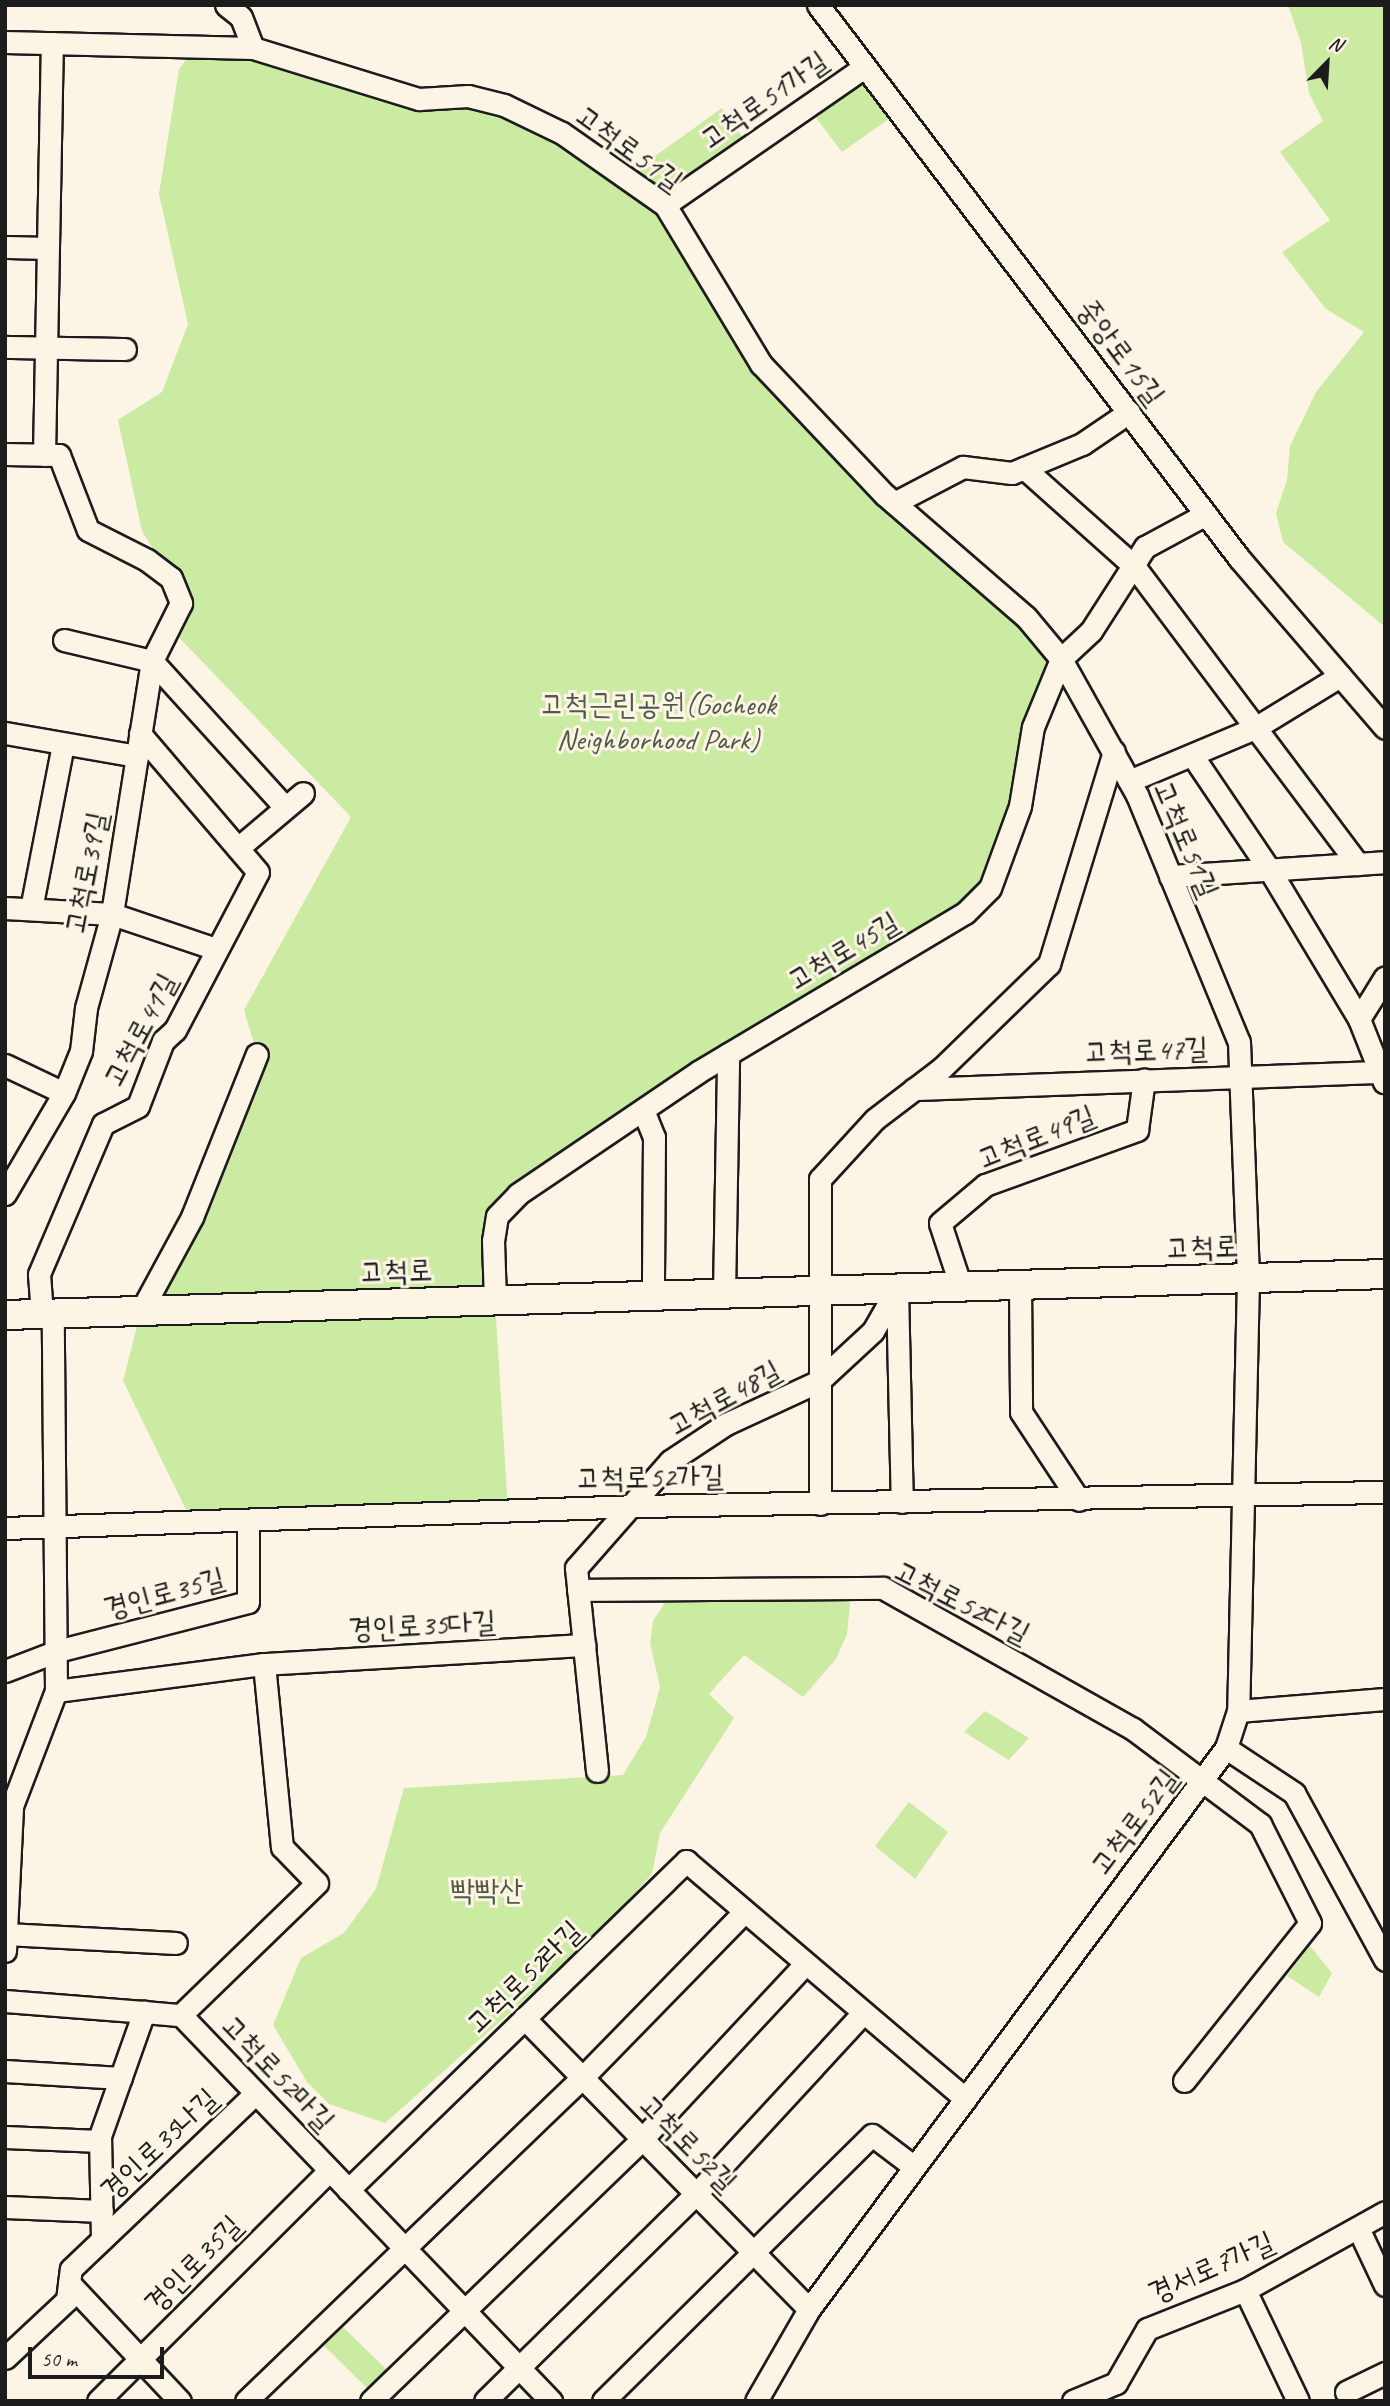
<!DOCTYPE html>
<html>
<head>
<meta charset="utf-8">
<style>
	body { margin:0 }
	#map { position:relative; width:1390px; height:2406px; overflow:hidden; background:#fcf5e5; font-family:Caveat,"Poor Story",sans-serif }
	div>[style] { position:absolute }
	.green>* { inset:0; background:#cbeaa2 }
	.roads { filter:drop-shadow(2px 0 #1c1c1c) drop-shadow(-2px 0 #1c1c1c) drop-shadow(0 2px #1c1c1c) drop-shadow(0 -2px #1c1c1c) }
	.minor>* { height:21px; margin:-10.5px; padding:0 10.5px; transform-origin:10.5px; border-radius:10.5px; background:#fcf5e5 }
	.major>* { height:28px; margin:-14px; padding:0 14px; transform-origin:14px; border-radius:14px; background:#fcf5e5 }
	span { translate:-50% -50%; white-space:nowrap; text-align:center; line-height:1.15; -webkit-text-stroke:6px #fcf5e5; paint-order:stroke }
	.street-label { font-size:30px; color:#1c1c1c }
	.park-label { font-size:30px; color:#515a44 }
	.frame { position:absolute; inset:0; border:7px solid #1c1c1c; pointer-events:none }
	.north { position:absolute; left:1292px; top:28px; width:70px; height:70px; -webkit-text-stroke:5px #fcf5e5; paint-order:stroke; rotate:24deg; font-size:19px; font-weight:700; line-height:28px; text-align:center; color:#1c1c1c }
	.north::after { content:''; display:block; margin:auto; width:24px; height:32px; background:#1c1c1c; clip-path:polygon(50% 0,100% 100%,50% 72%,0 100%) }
	.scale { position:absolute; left:28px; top:2347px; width:136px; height:32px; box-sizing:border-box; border:4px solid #1c1c1c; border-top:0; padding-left:9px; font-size:21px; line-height:24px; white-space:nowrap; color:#1c1c1c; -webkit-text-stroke:5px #fcf5e5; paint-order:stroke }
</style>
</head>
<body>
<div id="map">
	<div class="green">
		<div style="clip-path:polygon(1288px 5px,1385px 5px,1385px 627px,1283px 542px,1276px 513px,1287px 480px,1290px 446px,1316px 392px,1364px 332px,1326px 309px,1282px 252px,1330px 220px,1280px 152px,1323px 121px,1309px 93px,1301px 43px)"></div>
		<div style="clip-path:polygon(196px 47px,253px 48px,419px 99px,468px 96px,626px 177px,722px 108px,749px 146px,665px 205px,761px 364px,1061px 659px,990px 888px,698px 1072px,498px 1216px,495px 1301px,508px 1511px,192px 1522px,123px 1381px,141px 1311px,257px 1054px,244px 1010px,351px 817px,171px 629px,171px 578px,142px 531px,118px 420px,162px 392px,188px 324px,159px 194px,179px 69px)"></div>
		<div style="clip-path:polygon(863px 68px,899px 112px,842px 152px,807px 106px)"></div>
		<div style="clip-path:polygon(842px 1588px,850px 1604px,847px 1634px,836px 1659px,803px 1697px,744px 1655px,709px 1694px,734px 1718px,660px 1833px,652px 1874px,590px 1942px,385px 2123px,329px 2104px,307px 2082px,273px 2025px,301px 1958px,344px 1933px,376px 1889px,404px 1788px,623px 1775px,646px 1737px,660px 1687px,650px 1643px,653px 1621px,674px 1589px)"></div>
		<div style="clip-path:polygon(985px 1711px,1029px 1738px,1009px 1760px,964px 1732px)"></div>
		<div style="clip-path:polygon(909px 1802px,948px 1832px,915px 1879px,875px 1846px)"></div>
		<div style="clip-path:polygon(1310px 1946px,1332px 1973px,1319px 1997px,1287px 1976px)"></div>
		<div style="clip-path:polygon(342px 2326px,387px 2370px,368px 2389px,323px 2345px)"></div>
	</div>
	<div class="roads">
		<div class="minor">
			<div style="left:226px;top:5px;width:19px;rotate:39deg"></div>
			<div style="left:241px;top:17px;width:33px;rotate:69deg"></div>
			<div style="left:818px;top:5px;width:695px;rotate:52.72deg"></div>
			<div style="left:1239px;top:558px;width:224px;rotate:49.3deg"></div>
			<div style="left:5px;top:42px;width:248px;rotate:1.4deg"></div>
			<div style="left:253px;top:48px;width:174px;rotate:17.1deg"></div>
			<div style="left:419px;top:99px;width:49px;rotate:-3.5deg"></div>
			<div style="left:468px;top:96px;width:37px;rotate:14deg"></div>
			<div style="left:504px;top:105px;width:64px;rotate:25.8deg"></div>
			<div style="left:562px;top:133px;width:126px;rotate:35deg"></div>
			<div style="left:665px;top:205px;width:186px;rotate:58.9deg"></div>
			<div style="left:761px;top:364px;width:180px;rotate:46.6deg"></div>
			<div style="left:885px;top:495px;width:186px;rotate:40.9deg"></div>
			<div style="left:1026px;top:617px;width:55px;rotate:50.2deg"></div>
			<div style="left:1061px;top:659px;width:156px;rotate:60.8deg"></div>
			<div style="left:1137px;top:795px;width:267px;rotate:67.6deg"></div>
			<div style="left:1239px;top:1042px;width:237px;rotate:87.8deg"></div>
			<div style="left:1248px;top:1279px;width:432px;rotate:91.3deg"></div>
			<div style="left:1238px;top:1711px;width:39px;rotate:108deg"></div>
			<div style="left:1226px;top:1748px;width:699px;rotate:126.62deg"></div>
			<div style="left:809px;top:2309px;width:106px;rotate:119.9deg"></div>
			<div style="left:665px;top:205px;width:241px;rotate:-34.7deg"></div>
			<div style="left:5px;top:247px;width:42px;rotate:1.4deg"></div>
			<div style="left:5px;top:347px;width:120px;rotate:1deg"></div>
			<div style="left:5px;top:454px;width:54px;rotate:1.1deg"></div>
			<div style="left:59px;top:455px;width:80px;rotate:68.9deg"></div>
			<div style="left:88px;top:530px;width:66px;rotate:27deg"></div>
			<div style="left:147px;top:560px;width:30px;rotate:37deg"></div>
			<div style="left:171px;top:578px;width:27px;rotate:68deg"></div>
			<div style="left:181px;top:603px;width:65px;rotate:116.6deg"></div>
			<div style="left:152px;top:661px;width:256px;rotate:99deg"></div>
			<div style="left:112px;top:914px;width:98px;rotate:105.5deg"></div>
			<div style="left:86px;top:1008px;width:43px;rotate:96.6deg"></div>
			<div style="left:81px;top:1051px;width:45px;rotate:112deg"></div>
			<div style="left:64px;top:1093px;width:117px;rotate:120.3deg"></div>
			<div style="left:44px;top:455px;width:412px;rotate:-88.9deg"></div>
			<div style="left:1024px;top:468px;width:147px;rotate:41.7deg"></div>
			<div style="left:1134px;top:566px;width:373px;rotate:53.1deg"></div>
			<div style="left:894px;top:503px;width:78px;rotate:-27.6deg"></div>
			<div style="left:963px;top:467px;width:49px;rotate:7deg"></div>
			<div style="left:1012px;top:473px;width:76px;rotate:-22.5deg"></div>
			<div style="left:1082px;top:444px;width:57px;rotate:-34.2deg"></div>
			<div style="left:64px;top:640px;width:90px;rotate:13.4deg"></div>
			<div style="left:152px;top:661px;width:197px;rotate:47.7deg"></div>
			<div style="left:5px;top:733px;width:134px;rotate:9.9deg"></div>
			<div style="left:1192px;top:755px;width:138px;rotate:56deg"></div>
			<div style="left:1269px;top:869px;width:175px;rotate:59deg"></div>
			<div style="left:1359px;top:1019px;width:68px;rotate:68.4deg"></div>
			<div style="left:1129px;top:781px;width:137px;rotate:-22.8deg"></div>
			<div style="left:1255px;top:728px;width:100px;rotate:-31.5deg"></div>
			<div style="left:238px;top:848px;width:85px;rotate:-40.2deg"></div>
			<div style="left:1170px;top:876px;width:215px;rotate:-3.7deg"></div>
			<div style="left:5px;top:908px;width:107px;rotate:3.2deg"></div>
			<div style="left:112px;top:914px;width:110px;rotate:18.6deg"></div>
			<div style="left:31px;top:909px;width:168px;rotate:-79deg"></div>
			<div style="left:1359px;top:1019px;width:49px;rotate:-58.2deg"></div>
			<div style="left:5px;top:1065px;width:65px;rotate:25.4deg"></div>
			<div style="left:914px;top:1089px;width:466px;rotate:-2.1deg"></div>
			<div style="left:643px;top:1110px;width:29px;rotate:68deg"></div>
			<div style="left:654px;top:1137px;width:159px;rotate:90.4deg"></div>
			<div style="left:1020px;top:1285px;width:127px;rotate:89.5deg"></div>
			<div style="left:1021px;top:1412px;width:105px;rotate:56.6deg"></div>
			<div style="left:961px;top:1287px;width:67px;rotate:-108.2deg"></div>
			<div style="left:940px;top:1223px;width:59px;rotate:-40.2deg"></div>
			<div style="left:985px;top:1185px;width:162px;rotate:-19.9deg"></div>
			<div style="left:1137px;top:1130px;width:51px;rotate:-82.2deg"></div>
			<div style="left:897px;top:1289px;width:213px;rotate:88.7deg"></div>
			<div style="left:724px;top:1294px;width:240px;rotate:-89deg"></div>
			<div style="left:495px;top:1301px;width:60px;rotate:-91.9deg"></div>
			<div style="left:493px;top:1241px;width:25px;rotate:-81deg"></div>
			<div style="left:497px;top:1216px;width:30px;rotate:-46deg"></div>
			<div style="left:518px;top:1194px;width:217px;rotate:-34.1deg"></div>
			<div style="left:698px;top:1072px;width:311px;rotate:-30.8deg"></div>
			<div style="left:965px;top:913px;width:35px;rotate:-45deg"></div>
			<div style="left:990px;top:888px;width:87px;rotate:-69.9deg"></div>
			<div style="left:1020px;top:806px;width:80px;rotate:-80.7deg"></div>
			<div style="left:1033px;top:727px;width:74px;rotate:-67.6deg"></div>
			<div style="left:1061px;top:659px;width:41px;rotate:-43deg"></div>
			<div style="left:1091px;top:631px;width:100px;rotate:-57.3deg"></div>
			<div style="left:1145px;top:547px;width:69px;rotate:-28.4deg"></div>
			<div style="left:141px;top:1311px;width:107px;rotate:-61.5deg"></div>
			<div style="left:192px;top:1217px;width:175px;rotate:-68.3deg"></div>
			<div style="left:42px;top:1314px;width:40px;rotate:-94.3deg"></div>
			<div style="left:39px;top:1274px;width:163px;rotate:-66.9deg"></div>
			<div style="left:103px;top:1124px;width:39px;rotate:-27deg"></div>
			<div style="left:138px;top:1106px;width:70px;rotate:-69deg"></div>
			<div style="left:163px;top:1041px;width:16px;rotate:-43deg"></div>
			<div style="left:175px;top:1030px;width:178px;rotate:-62.3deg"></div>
			<div style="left:258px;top:872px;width:182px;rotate:-130.5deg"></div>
			<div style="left:820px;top:1504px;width:325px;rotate:-90deg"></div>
			<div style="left:820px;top:1179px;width:81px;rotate:-47.5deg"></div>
			<div style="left:875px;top:1119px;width:84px;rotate:-37.3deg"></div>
			<div style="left:942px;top:1068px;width:149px;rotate:-44.2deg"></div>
			<div style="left:1049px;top:964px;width:222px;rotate:-73deg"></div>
			<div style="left:5px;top:1528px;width:634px;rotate:-1.99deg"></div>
			<div style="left:639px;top:1506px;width:746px;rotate:-1.08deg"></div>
			<div style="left:578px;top:1590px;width:305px;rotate:-0.4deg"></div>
			<div style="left:883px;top:1588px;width:287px;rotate:29.4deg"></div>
			<div style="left:1133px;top:1729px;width:159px;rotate:36.8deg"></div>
			<div style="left:1260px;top:1824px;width:111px;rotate:63.2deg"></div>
			<div style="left:1310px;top:1923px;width:202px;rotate:128.6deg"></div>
			<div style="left:264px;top:1664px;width:184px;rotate:84.4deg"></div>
			<div style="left:282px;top:1847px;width:50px;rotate:45.8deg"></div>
			<div style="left:317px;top:1883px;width:190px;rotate:135.9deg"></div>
			<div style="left:181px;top:2015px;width:535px;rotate:46.21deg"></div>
			<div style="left:5px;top:1671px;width:56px;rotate:-21deg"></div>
			<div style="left:57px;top:1651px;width:197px;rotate:-14.4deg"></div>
			<div style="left:248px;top:1602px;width:82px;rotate:-90deg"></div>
			<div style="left:56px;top:1691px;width:210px;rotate:-7.4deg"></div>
			<div style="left:264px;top:1664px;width:321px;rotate:-3.4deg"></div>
			<div style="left:1238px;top:1711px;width:147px;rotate:-4.7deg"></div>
			<div style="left:1226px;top:1748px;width:82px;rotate:33.5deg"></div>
			<div style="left:1294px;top:1793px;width:190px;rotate:61.4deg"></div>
			<div style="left:597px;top:1771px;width:204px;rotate:-95.9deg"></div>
			<div style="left:576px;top:1568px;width:142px;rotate:-48.7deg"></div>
			<div style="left:670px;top:1461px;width:67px;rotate:-33.5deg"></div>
			<div style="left:726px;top:1424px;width:102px;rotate:-24.8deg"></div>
			<div style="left:819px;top:1381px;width:74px;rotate:-42.8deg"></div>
			<div style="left:873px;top:1331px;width:48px;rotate:-60.3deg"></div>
			<div style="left:6px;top:1934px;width:170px;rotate:3deg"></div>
			<div style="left:5px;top:1951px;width:145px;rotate:-87.2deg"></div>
			<div style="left:12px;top:1806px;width:123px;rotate:-69.1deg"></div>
			<div style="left:56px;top:1691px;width:377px;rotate:-90.5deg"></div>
			<div style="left:5px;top:2001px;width:139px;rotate:4.5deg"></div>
			<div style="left:524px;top:2018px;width:407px;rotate:45.6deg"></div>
			<div style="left:5px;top:2071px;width:116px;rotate:3.5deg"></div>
			<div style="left:5px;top:2137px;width:95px;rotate:2.4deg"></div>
			<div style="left:348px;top:2190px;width:472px;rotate:-44.2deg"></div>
			<div style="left:686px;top:1861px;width:367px;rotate:40.4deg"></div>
			<div style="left:5px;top:2207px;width:97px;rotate:2.4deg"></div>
			<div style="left:1358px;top:2228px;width:63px;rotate:64.7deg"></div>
			<div style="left:102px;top:2239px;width:103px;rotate:-91.1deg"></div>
			<div style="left:100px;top:2136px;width:132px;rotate:-70.5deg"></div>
			<div style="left:144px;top:2012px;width:37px;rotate:5deg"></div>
			<div style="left:69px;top:2283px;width:162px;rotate:46.8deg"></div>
			<div style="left:1245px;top:2290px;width:123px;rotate:64.5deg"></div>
			<div style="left:5px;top:2358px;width:85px;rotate:-43.1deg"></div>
			<div style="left:67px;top:2300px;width:31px;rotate:-83deg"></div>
			<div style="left:71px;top:2269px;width:255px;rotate:-43.6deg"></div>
			<div style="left:1346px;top:2392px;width:43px;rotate:-26deg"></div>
			<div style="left:98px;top:2401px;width:327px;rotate:-44.9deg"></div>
			<div style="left:246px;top:2401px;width:466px;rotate:-43.9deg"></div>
			<div style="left:582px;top:2078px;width:232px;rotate:-45.7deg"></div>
			<div style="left:371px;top:2401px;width:377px;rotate:-44deg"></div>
			<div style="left:642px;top:2139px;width:239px;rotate:-47deg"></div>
			<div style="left:485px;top:2401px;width:296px;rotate:-44.5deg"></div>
			<div style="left:696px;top:2194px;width:246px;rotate:-47.3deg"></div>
			<div style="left:603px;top:2401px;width:378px;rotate:-44.7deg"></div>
			<div style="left:872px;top:2135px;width:51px;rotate:37.1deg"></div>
			<div style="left:1073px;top:2401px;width:47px;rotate:-22.7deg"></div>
			<div style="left:1116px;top:2383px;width:62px;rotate:-60.1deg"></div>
			<div style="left:1147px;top:2329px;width:105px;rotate:-21.7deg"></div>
			<div style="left:1245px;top:2290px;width:160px;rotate:-29.1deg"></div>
		</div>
		<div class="major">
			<div style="left:5px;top:1315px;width:1381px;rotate:-1.7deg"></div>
		</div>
	</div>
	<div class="street-label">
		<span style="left:764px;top:100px;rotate:-35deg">고척로51가길</span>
		<span style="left:629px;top:148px;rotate:36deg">고척로51길</span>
		<span style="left:1121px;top:352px;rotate:53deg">중앙로15길</span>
		<span style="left:1186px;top:839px;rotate:67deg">고척로51길</span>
		<span style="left:86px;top:873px;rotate:-79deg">고척로39길</span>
		<span style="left:843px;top:951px;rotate:-31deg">고척로45길</span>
		<span style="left:140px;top:1030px;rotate:-62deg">고척로41길</span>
		<span style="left:1146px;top:1050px;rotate:-2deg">고척로47길</span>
		<span style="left:1036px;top:1137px;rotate:-22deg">고척로49길</span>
		<span style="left:1202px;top:1247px;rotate:-2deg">고척로</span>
		<span style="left:396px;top:1271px;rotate:-2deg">고척로</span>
		<span style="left:724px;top:1398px;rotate:-29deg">고척로48길</span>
		<span style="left:650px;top:1477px;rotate:-1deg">고척로52가길</span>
		<span style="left:164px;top:1593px;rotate:-15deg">경인로35길</span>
		<span style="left:962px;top:1602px;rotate:27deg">고척로52다길</span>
		<span style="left:422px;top:1625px;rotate:-3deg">경인로35다길</span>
		<span style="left:1134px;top:1822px;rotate:-53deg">고척로52길</span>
		<span style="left:524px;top:1977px;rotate:-44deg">고척로52라길</span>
		<span style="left:278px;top:2073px;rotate:46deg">고척로52마길</span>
		<span style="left:688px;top:2143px;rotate:45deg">고척로52길</span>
		<span style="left:159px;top:2144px;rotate:-43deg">경인로35나길</span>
		<span style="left:193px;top:2264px;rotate:-45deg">경인로35길</span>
		<span style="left:1211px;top:2267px;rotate:-24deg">경서로7가길</span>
	</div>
	<div class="park-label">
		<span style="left:658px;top:721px">고척근린공원(Gocheok<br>Neighborhood Park)</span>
		<span style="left:487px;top:1890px">빡빡산</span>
	</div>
	<div class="frame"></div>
	<div class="north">N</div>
	<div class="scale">50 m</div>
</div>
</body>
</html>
